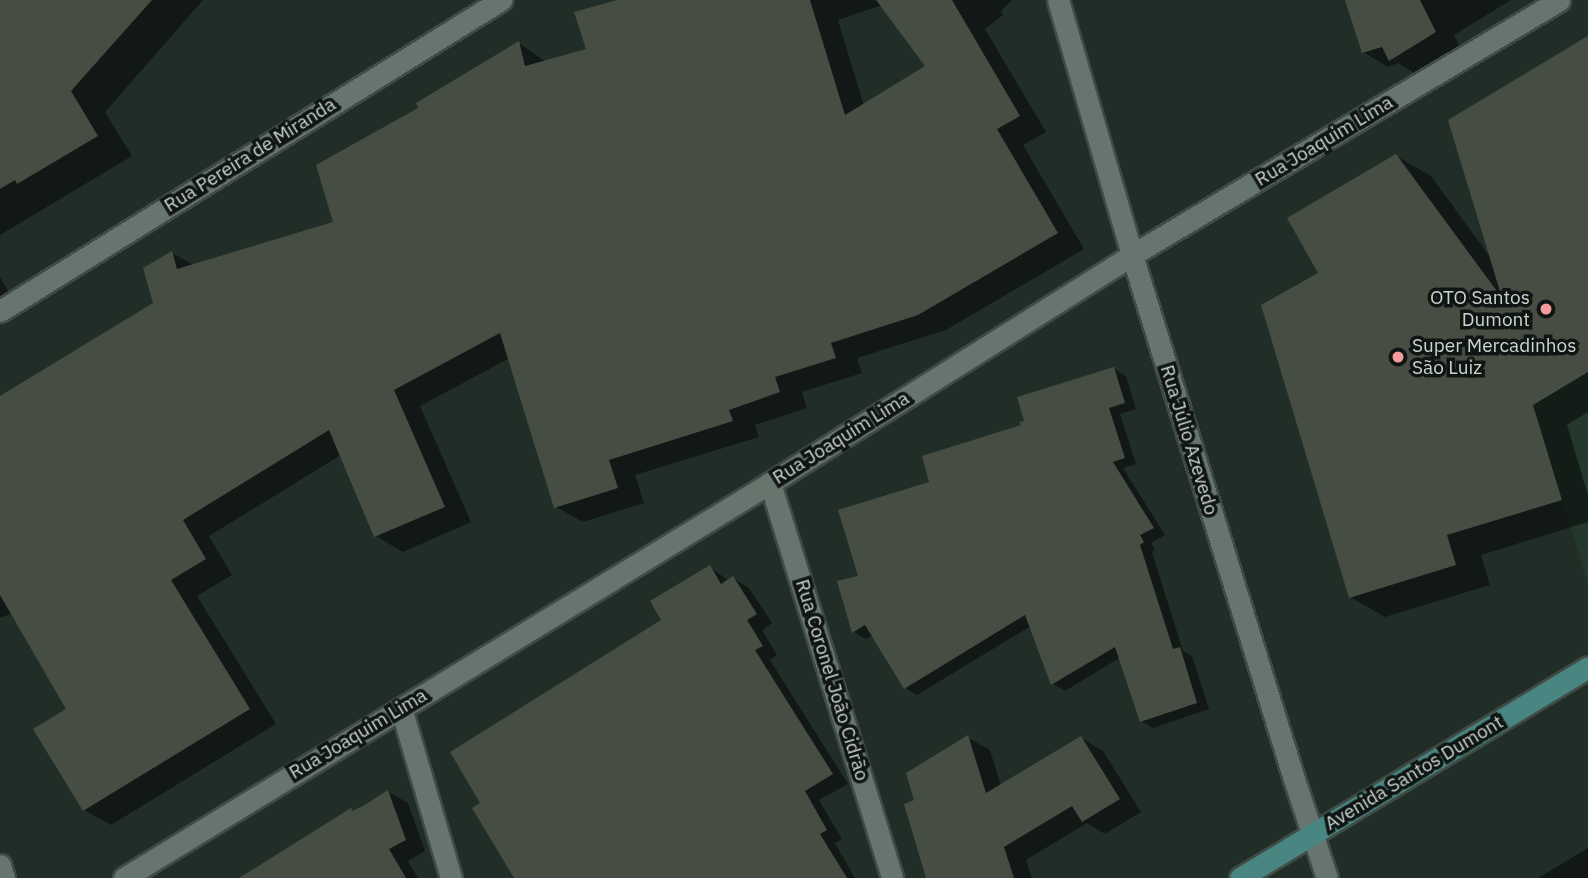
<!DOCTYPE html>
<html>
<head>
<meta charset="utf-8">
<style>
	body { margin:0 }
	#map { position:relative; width:1588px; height:878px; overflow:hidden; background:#212e28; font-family:"IBM Plex Sans",sans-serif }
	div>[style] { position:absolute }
	.built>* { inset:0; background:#24382e }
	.shadow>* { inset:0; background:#0007 }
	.building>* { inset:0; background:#464e43 }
	.roads { filter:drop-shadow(2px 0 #404b46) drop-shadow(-2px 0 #404b46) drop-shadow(0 2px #404b46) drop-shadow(0 -2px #404b46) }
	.street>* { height:21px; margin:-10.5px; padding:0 10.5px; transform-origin:10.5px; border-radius:10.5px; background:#66756d }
	.primary>* { height:21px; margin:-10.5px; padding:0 10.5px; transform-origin:10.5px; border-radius:10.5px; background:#498682 }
	.dots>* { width:19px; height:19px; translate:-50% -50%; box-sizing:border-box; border:4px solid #0f1512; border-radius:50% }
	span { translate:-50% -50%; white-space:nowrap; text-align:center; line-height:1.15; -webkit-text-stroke:7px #0f1512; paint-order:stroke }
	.street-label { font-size:19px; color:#ccd4d0 }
	.poi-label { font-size:19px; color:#ccd4d0 }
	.right { translate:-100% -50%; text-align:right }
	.left { translate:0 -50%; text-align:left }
</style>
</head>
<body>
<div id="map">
	<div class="built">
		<div style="clip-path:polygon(1588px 35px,1588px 584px,1448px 120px)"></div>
	</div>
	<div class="shadow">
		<div style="clip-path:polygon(0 0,203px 0,105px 112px,132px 156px,0 235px)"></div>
		<div style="clip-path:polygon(evenodd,624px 0,1012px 0,1001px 11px,1003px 15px,985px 29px,1046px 132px,1023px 145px,1084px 249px,946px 330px,857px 358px,862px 373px,802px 392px,807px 408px,755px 425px,759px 437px,635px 475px,644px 503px,583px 522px,556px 507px,510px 358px,420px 406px,471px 522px,403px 552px,376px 536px,341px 455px,209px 536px,232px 575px,197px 596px,276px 724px,111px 825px,84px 810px,69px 709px,13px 613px,0 618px,0 398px,155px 304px,172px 253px,194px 265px,336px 223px,420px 109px,519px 43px,546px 62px,588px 50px,624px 0,882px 5px,928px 67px,864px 106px,838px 20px,882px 5px)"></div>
		<div style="clip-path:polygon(1348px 0,1511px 0,1454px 35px,1460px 47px,1416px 74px,1398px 63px,1388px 67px,1363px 52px)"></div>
		<div style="clip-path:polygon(1588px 37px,1588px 412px,1567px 425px,1588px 495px,1588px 522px,1481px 555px,1490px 585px,1385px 617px,1350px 597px,1396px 156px,1431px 176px,1490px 257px)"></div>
		<div style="clip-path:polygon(0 277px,11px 297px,0 304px)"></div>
		<div style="clip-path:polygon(1114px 369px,1126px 376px,1136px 409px,1120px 414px,1136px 464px,1123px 468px,1165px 535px,1151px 543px,1155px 549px,1152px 552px,1183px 651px,1192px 656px,1209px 709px,1153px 728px,1141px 721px,1121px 657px,1065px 691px,1053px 684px,1031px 626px,917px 695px,905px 688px,873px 635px,866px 639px,854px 632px,860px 577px,931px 483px)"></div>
		<div style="clip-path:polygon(710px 567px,729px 581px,733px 578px,749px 588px,772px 623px,762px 630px,777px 655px,770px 660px,848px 784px,819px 800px,842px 839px,835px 843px,855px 878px,516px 878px,663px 621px)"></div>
		<div style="clip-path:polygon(968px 738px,990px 750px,1001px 786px,1081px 738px,1103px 751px,1141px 812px,1105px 834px,1087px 823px,1026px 860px,1032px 878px,928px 878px,916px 802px)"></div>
		<div style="clip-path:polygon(388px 792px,408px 803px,425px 851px,408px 861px,418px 878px,241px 878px)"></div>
		<div style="clip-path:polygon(1588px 848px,1588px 878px,1538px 878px)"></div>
	</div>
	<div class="building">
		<div style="clip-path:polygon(0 0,152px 0,71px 91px,98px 136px,17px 184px,15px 180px,0 189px)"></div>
		<div style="clip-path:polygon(617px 0,810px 0,845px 115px,925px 66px,876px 0,952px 0,1020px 116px,997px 129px,1058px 233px,918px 315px,831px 343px,836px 358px,775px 377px,780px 392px,729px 410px,733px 421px,609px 460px,618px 488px,554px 508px,500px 333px,394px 390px,445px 507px,374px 537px,329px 430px,183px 520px,206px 559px,171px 580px,250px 709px,83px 811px,33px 729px,66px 709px,0 595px,0 396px,153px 303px,143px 268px,172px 251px,177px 269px,333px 222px,316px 165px,418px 108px,416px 103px,519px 41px,525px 66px,586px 49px,574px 12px)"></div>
		<div style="clip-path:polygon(1345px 0,1420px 0,1436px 32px,1389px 61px,1382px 47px,1362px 53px)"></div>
		<div style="clip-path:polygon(1588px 36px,1588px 372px,1533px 405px,1562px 500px,1447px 535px,1456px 565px,1349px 598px,1261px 305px,1318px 273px,1287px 218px,1396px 154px,1502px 298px,1448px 120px)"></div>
		<div style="clip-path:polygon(1114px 367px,1125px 403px,1109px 408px,1125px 458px,1113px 462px,1154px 528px,1140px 535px,1144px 542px,1140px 545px,1173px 649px,1180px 647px,1197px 703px,1140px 722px,1115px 647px,1051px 685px,1025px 615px,904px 689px,865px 625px,852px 633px,837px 581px,858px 576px,838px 510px,929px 482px,922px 456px,1021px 425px,1019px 422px,1024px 421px,1017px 397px)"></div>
		<div style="clip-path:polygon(710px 565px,721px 584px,733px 576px,757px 614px,747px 620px,763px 646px,755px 650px,833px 774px,805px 791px,827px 830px,820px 834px,847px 878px,514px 878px,472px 808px,480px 803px,450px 752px,661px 620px,650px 601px)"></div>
		<div style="clip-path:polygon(968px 735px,986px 793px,1081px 736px,1120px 799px,1082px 822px,1072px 806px,1004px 847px,1014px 878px,926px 878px,904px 804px,914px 800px,906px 773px)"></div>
		<div style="clip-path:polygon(388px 790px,406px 840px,389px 849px,406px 878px,239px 878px,351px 808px,352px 811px,363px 806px)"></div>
	</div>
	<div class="roads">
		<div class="street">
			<div style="left:1058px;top:0;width:266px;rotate:73.8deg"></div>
			<div style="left:1132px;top:255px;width:548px;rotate:72.82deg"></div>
			<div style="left:1294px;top:779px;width:104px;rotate:71.6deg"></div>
			<div style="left:0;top:311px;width:590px;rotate:-31.83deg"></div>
			<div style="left:770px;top:483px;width:413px;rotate:72.8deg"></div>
			<div style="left:401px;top:708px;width:177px;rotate:73.6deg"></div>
			<div style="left:0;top:865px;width:14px;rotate:73deg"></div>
			<div style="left:124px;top:878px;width:757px;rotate:-31.44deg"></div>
			<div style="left:770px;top:483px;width:428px;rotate:-32.2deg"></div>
			<div style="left:1132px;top:255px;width:497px;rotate:-30.8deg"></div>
		</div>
		<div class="primary">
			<div style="left:1240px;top:878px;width:407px;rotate:-31.2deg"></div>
		</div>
	</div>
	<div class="dots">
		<div style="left:1546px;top:309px;background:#f59b9b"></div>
		<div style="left:1398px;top:357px;background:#f59b9b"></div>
	</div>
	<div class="street-label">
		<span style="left:1324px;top:141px;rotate:-31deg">Rua Joaquim Lima</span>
		<span style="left:250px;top:155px;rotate:-32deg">Rua Pereira de Miranda</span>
		<span style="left:841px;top:438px;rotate:-32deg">Rua Joaquim Lima</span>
		<span style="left:1189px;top:440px;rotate:73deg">Rua Júlio Azevedo</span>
		<span style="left:832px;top:680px;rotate:73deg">Rua Coronel João Cidrão</span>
		<span style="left:358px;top:734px;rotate:-31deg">Rua Joaquim Lima</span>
		<span style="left:1414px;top:773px;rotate:-31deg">Avenida Santos Dumont</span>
	</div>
	<div class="poi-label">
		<span class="right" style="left:1530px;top:309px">OTO Santos<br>Dumont</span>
		<span class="left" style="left:1412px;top:357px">Super Mercadinhos<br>São Luiz</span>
	</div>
</div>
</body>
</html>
